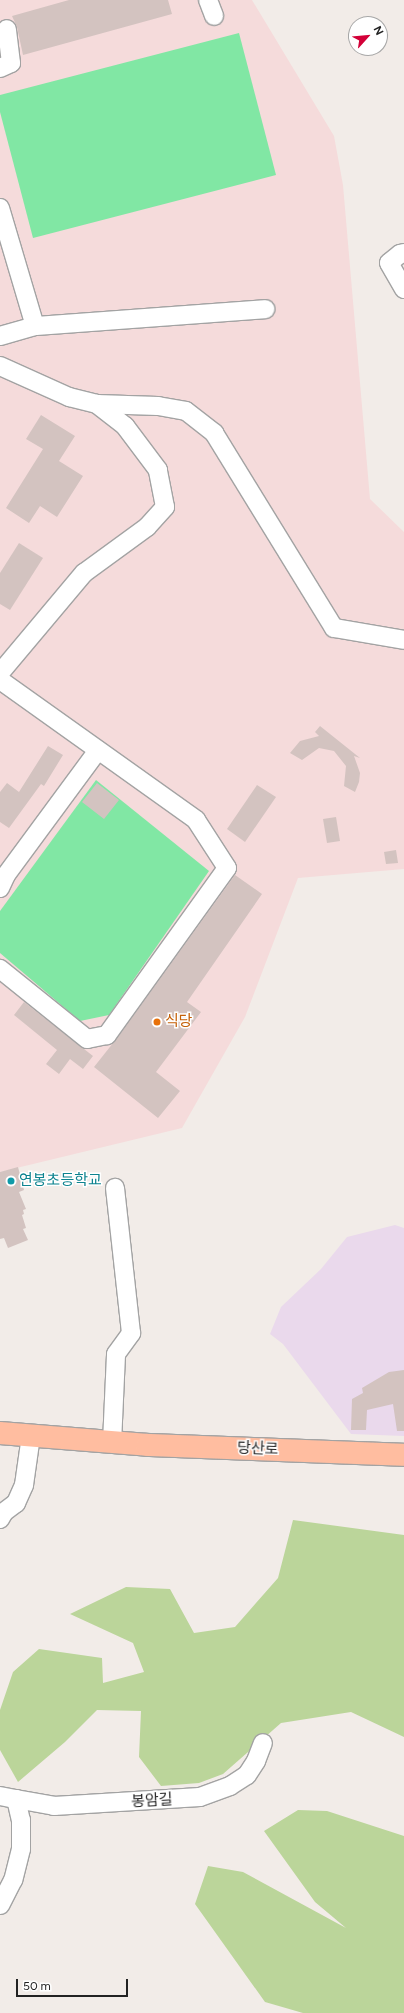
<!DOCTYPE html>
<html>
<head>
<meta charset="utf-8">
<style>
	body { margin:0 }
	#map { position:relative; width:404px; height:2013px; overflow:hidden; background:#f2ece8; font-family:Figtree,"Noto Sans KR",sans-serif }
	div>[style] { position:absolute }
	.industrial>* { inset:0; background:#ead9ec }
	.military>* { inset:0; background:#f5dbdb }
	.forest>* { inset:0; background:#bbd59a }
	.pitch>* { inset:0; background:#81e7a4 }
	.building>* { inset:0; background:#d3c3c0 }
	.roads { filter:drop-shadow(1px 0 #a3a3a3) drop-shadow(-1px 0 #a3a3a3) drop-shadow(0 1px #a3a3a3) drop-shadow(0 -1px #a3a3a3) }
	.minor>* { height:18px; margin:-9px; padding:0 9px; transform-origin:9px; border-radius:9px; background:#fff }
	.major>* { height:22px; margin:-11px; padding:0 11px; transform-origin:11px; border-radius:11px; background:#ffbda0 }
	.dots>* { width:11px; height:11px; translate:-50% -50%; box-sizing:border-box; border:2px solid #fff; border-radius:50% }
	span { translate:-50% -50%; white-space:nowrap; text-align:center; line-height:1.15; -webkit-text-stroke:3px #fff; paint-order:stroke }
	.food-label { font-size:15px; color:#c56008 }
	.left { translate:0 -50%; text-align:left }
	.culture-label { font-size:15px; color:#0d838f }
	.street-label { font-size:15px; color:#222 }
	.north { position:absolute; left:348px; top:16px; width:40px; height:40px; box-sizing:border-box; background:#fff; border:1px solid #a7a7a7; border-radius:50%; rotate:63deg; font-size:11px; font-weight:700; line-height:16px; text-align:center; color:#222 }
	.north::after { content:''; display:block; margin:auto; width:14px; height:18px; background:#d30038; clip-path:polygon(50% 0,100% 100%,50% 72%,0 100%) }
	.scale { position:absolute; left:16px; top:1979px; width:112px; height:18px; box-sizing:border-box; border:2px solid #222; border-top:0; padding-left:5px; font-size:12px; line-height:14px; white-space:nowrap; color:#222; -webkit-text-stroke:3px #fff; paint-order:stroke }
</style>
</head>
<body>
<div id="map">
	<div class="industrial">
		<div style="clip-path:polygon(395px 1225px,404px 1228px,404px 1436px,351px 1434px,283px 1344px,270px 1334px,281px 1307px,321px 1269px,347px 1237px)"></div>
	</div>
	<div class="military">
		<div style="clip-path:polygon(0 0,252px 0,334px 136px,343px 185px,370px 499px,404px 532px,404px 869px,298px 878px,245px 1017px,182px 1128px,0 1172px)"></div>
	</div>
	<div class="forest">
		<div style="clip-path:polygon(293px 1520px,404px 1535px,404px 1737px,351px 1712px,281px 1723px,223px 1774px,199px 1783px,161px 1786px,139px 1757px,141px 1711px,97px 1710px,65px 1742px,18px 1782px,0 1750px,0 1710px,13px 1672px,39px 1649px,102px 1658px,103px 1683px,144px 1672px,133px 1643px,70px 1614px,126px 1587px,170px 1589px,194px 1633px,235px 1627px,278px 1578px)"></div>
		<div style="clip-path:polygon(298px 1810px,327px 1811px,404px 1836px,404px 2013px,303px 2013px,265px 2002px,195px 1904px,208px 1866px,243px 1872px,346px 1928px,315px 1902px,264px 1831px)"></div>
	</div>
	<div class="pitch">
		<div style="clip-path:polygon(239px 33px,276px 175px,33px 238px,0 112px,0 95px)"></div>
		<div style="clip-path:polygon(96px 780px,209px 871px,109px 1015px,80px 1021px,0 953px,0 911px)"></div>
	</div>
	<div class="building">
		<div style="clip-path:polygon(69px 0,168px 0,172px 14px,23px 55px,17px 27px,12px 16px)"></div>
		<div style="clip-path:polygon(41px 415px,75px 436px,59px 461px,83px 476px,57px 517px,40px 506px,29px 523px,6px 508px,43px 449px,26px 439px)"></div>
		<div style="clip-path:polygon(19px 543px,43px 558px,10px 610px,0 604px,0 573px)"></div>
		<div style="clip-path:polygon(320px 726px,360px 758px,354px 756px,360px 773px,359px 782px,355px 792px,344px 786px,346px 766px,334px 751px,319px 748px,302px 760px,290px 753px,300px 741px,319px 736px,315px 732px)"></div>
		<div style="clip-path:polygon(48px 746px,63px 755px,44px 786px,41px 784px,9px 828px,0 822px,0 792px,7px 783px,19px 792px)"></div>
		<div style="clip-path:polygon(97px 783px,119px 800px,104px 819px,82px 802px)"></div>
		<div style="clip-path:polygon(257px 785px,276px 797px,245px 842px,227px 829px)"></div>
		<div style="clip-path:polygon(336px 817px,340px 841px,327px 843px,323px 819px)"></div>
		<div style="clip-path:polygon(396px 850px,398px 863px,386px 864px,384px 852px)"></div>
		<div style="clip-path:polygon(235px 875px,262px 894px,187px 1002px,201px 1012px,156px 1072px,180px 1091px,158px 1118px,94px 1067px,121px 1033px)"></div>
		<div style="clip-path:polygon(24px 1002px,93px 1056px,83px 1069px,70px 1059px,59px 1074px,46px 1064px,57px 1050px,14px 1015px)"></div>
		<div style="clip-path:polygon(18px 1167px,24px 1190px,19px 1192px,26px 1209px,23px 1210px,24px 1214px,22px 1215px,26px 1228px,23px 1229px,28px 1240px,8px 1248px,4px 1238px,0 1239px,0 1172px)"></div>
		<div style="clip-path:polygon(404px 1370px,404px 1431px,397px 1431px,393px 1404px,367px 1410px,366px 1430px,351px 1430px,352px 1399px,363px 1393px,362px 1388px,389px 1372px)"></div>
	</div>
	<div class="roads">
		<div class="minor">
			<div style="left:208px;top:0;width:17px;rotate:69deg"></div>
			<div style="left:0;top:68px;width:12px;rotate:-24deg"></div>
			<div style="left:11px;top:63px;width:34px;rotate:-97deg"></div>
			<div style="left:0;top:208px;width:123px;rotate:73.5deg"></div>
			<div style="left:404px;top:253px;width:4px;rotate:166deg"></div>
			<div style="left:400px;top:254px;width:14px;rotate:141deg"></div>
			<div style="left:389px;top:263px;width:30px;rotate:60deg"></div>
			<div style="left:0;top:336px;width:36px;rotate:-16deg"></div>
			<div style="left:35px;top:326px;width:231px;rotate:-4.2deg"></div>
			<div style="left:0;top:366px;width:76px;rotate:24.2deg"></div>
			<div style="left:69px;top:397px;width:29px;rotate:14deg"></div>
			<div style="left:97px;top:404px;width:61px;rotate:1.9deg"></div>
			<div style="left:158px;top:406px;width:28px;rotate:10deg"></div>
			<div style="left:186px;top:411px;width:36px;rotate:38deg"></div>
			<div style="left:214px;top:433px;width:229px;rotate:58.4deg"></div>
			<div style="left:334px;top:628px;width:71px;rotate:9.7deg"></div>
			<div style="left:0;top:673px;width:131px;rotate:-50deg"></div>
			<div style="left:84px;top:573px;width:78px;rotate:-36.1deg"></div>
			<div style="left:147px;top:527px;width:27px;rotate:-48deg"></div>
			<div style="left:165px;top:507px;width:38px;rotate:-101deg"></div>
			<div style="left:158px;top:470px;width:55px;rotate:-126.9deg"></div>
			<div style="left:125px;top:426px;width:36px;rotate:-142deg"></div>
			<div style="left:0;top:680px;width:241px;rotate:35.5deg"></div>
			<div style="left:196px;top:820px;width:57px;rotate:57.1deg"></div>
			<div style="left:227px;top:868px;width:206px;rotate:125.7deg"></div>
			<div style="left:107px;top:1035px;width:20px;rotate:169deg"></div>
			<div style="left:87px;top:1039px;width:112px;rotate:-141.2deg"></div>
			<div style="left:0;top:888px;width:14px;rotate:-65deg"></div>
			<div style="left:6px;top:875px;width:155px;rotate:-53.6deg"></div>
			<div style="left:112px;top:1443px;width:89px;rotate:-87.4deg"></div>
			<div style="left:116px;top:1354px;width:26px;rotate:-54deg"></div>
			<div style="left:131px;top:1333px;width:146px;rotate:-96.3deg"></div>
			<div style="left:0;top:1519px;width:8px;rotate:-60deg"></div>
			<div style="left:4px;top:1512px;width:15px;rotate:-37deg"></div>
			<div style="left:16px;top:1503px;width:20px;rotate:-66deg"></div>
			<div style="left:24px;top:1485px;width:49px;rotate:-81.9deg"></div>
			<div style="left:0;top:1796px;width:16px;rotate:11deg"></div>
			<div style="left:16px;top:1799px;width:22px;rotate:77deg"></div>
			<div style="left:21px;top:1820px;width:29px;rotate:90deg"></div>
			<div style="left:21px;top:1849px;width:32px;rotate:104deg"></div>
			<div style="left:13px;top:1880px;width:28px;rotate:117deg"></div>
			<div style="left:16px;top:1799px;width:39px;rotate:10deg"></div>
			<div style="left:54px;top:1806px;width:146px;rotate:-3.5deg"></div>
			<div style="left:200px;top:1797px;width:32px;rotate:-20deg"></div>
			<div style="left:230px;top:1786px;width:20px;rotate:-33deg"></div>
			<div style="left:247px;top:1775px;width:17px;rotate:-57deg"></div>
			<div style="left:256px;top:1761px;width:19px;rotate:-69deg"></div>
		</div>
		<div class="major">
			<div style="left:0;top:1433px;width:148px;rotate:4.6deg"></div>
			<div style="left:148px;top:1445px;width:256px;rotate:2.2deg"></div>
		</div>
	</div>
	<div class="dots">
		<div style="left:157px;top:1022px;background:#e8710a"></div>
		<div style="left:11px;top:1181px;background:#0f9aa8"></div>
	</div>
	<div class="food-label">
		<span class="left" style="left:165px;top:1022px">식당</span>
	</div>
	<div class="culture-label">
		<span class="left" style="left:19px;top:1181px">연봉초등학교</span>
	</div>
	<div class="street-label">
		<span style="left:258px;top:1449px;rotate:2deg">당산로</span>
		<span style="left:152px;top:1801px;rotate:-3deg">봉암길</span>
	</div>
	<div class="north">N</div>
	<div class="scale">50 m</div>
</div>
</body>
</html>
